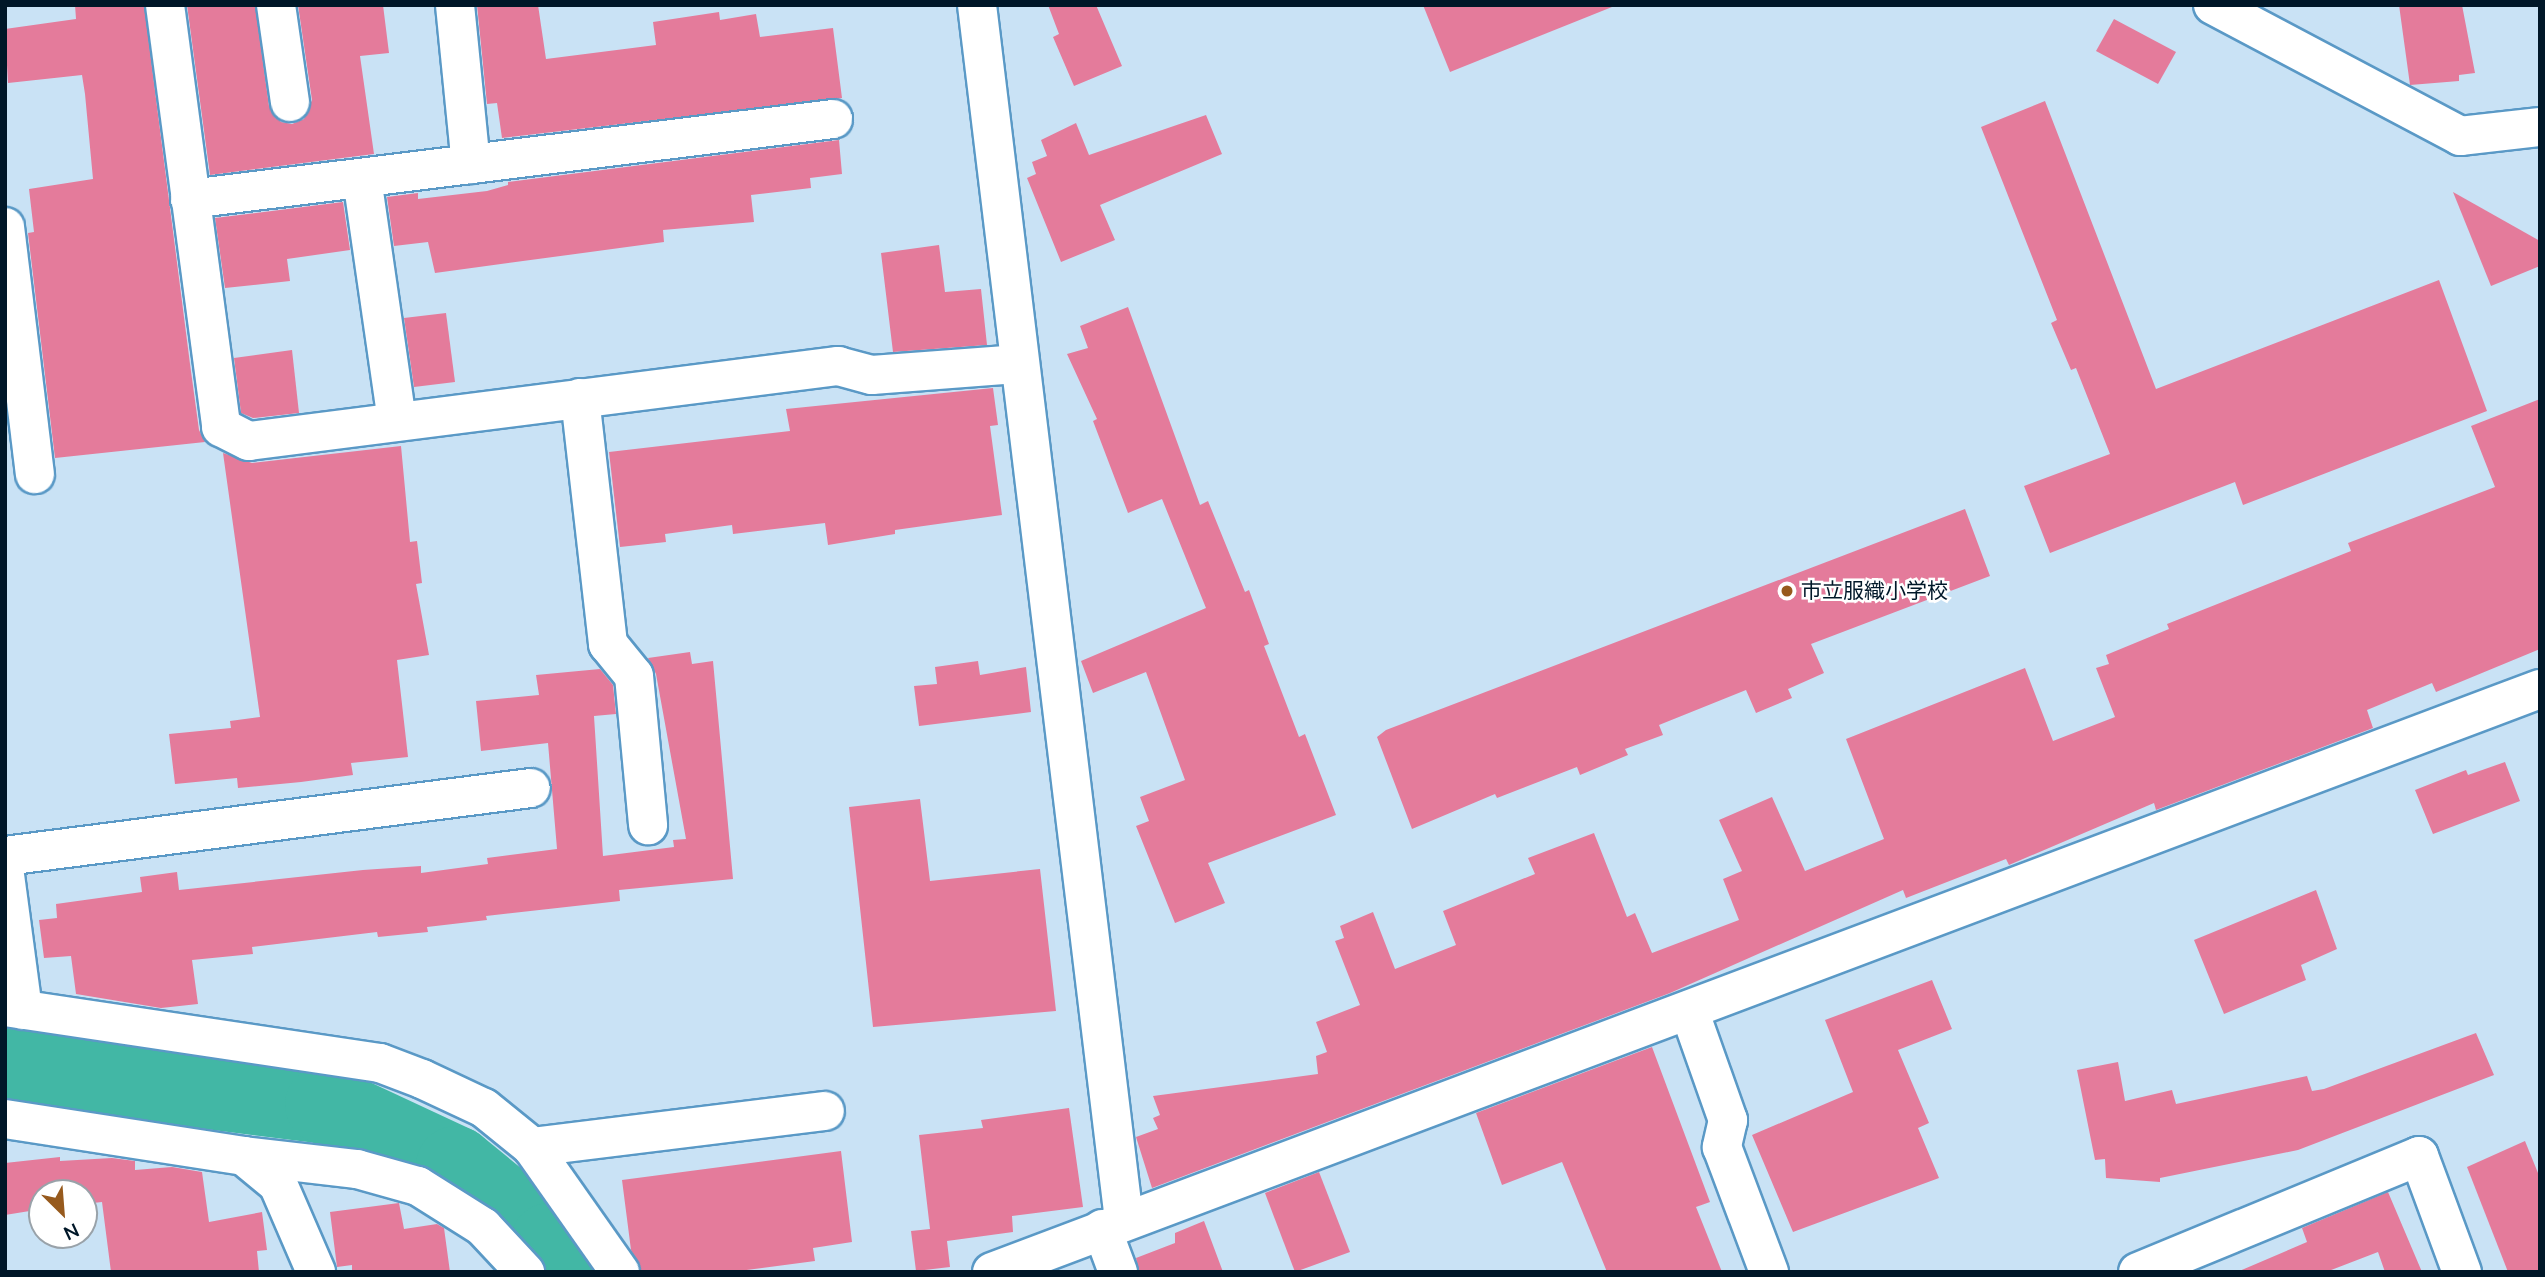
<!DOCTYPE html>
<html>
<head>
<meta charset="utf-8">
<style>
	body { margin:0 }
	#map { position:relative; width:2545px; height:1277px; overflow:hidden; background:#c9e2f5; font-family:"Nunito Sans","Noto Sans JP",sans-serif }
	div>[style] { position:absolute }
	.river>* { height:79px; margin:-39.5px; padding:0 39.5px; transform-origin:39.5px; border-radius:39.5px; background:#42b7a5 }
	.building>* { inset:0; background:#e47b9b }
	.roads { filter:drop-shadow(2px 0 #5a99c6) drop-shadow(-2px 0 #5a99c6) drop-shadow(0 2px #5a99c6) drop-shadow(0 -2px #5a99c6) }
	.street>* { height:38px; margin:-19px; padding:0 19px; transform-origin:19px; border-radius:19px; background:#fff }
	.dots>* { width:19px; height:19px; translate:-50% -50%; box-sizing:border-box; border:4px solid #fff; border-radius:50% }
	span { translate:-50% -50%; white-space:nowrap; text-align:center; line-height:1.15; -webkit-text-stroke:5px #fff; paint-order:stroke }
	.poi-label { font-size:21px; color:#001728 }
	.left { translate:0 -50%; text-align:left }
	.frame { position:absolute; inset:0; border:7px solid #001728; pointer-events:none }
	.north { position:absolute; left:28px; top:1179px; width:70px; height:70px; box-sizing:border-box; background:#fff; border:2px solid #99a2a9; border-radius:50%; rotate:155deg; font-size:19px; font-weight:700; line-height:28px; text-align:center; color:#001728 }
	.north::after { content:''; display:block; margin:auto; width:24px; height:32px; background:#975a1d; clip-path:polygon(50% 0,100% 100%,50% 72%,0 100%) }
</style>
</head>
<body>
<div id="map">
	<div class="river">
		<div style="left:5px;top:1063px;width:322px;rotate:7.3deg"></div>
		<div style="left:324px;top:1104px;width:145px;rotate:25deg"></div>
		<div style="left:455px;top:1165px;width:122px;rotate:39.3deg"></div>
		<div style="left:549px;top:1242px;width:40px;rotate:49deg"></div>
	</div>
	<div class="building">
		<div style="clip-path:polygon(75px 5px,144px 5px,190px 364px,199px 430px,205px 442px,55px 458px,28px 233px,34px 232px,29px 189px,93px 179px,85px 94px,82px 75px,8px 83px,5px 29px,76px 19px)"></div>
		<div style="clip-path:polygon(187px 5px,255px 5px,269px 106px,281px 122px,292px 124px,304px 119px,312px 100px,298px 5px,383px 5px,389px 53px,360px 56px,374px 154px,210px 175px)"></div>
		<div style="clip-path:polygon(477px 5px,538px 5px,546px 59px,656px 45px,653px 22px,719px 12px,720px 20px,756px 14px,760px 37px,833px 28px,842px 98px,502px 138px,497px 103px,487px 104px)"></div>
		<div style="clip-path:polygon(1048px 5px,1096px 5px,1122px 66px,1074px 86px,1053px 37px,1059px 34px)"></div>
		<div style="clip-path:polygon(1423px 5px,1611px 5px,1612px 7px,1450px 72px)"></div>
		<div style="clip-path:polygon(2399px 5px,2462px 5px,2475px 73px,2459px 75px,2459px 81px,2410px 85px)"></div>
		<div style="clip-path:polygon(2114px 19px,2176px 52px,2158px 84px,2096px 51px)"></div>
		<div style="clip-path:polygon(2045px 101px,2156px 389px,2439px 280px,2487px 411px,2243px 505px,2235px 482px,2050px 553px,2024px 486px,2110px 454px,2076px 368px,2071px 370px,2051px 323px,2057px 320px,1981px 127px)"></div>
		<div style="clip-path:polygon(1206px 115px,1222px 154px,1100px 205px,1115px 240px,1061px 262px,1027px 178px,1036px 174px,1032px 162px,1047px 156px,1041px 140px,1076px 123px,1089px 155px)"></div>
		<div style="clip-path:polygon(839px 140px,842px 174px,810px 178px,811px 188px,751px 195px,754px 222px,663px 230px,664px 242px,435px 273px,428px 242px,394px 246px,387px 197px,418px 193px,418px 199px,487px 191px,508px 185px,508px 182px)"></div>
		<div style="clip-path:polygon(2453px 192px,2540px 241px,2540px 266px,2491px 286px)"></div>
		<div style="clip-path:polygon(343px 202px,350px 250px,287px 259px,290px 281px,225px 288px,215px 218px)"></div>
		<div style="clip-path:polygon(939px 245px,945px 292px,981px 289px,987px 345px,893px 352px,881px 253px)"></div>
		<div style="clip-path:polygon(1128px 307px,1200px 505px,1208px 501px,1245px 592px,1249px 590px,1269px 644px,1264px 646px,1299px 737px,1305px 734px,1336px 815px,1208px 863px,1225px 903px,1175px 923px,1136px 826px,1149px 821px,1140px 797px,1185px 780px,1146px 672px,1093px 693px,1081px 661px,1206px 608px,1162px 499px,1128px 513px,1093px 421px,1097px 419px,1067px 354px,1088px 348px,1080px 326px)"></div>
		<div style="clip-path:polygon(446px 313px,455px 382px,414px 387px,404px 318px)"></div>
		<div style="clip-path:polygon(292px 350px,299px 413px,253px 418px,241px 413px,234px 358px)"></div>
		<div style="clip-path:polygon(993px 388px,998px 425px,990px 426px,1002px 515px,895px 530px,895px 534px,828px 545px,825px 523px,733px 534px,732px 525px,665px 534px,666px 542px,620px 547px,609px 452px,790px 431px,786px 409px)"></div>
		<div style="clip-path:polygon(2540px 399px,2540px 649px,2436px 692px,2432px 683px,2367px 710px,2373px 728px,2156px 810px,2154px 803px,2009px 865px,2006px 859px,1906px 898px,1903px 890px,1670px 993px,1152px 1188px,1136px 1137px,1158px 1129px,1153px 1118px,1160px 1115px,1153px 1096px,1318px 1074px,1316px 1056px,1327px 1052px,1316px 1022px,1360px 1005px,1335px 941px,1344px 938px,1340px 926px,1373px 912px,1395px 969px,1456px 945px,1443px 911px,1535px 874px,1528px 858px,1594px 833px,1627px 917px,1635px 913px,1652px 953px,1739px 920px,1723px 879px,1742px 871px,1719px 820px,1772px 797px,1805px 871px,1884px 839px,1846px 739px,2025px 668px,2053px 741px,2115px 717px,2096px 668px,2109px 664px,2106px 655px,2169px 629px,2167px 624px,2351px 551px,2348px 543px,2495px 487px,2471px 426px)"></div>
		<div style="clip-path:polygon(401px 446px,410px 542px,417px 541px,422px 583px,416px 584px,429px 655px,397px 660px,408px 757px,351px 763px,353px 775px,301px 782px,238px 788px,237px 778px,175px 784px,169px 734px,231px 728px,230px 721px,260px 717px,223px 453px,252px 463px)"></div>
		<div style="clip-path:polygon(1965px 509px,1990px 576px,1811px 644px,1824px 673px,1788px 689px,1792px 698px,1756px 713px,1746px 690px,1659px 725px,1663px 735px,1625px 749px,1628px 755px,1580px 775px,1577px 767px,1497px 798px,1495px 794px,1412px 829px,1377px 737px,1386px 730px)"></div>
		<div style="clip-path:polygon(690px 652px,692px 664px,713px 661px,733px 879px,619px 890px,620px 901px,486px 916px,487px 920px,427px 927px,428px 932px,378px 937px,377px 932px,252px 947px,253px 954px,192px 960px,198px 1004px,161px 1008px,76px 994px,71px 956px,44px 958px,39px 920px,57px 918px,56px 904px,142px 892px,140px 877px,177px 872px,179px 890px,363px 870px,421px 866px,421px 873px,488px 864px,487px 858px,557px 849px,548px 743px,481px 751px,476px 701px,539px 695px,536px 675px,600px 669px,613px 685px,616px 714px,594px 716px,603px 856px,674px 847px,673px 840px,686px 839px,656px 674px,648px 658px)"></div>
		<div style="clip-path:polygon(978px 661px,980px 675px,1026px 667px,1031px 712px,919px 726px,914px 686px,937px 684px,935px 667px)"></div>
		<div style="clip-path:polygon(2505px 762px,2520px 801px,2433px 834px,2415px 790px,2466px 770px,2468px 775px)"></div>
		<div style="clip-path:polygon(920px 799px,930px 881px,1040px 869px,1056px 1011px,873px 1027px,849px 807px)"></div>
		<div style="clip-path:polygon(2316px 890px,2337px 949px,2301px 965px,2306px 980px,2224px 1014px,2194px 940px)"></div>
		<div style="clip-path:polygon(1932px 980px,1952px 1029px,1898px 1050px,1929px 1123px,1918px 1128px,1939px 1178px,1793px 1232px,1752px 1135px,1853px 1092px,1825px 1020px)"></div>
		<div style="clip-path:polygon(2476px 1033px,2494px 1075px,2298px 1150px,2160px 1178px,2160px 1182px,2106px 1178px,2105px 1159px,2095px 1160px,2077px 1070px,2118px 1062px,2125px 1101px,2172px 1090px,2176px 1104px,2307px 1076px,2312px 1091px,2324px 1089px)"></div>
		<div style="clip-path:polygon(1652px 1047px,1710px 1202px,1696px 1207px,1722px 1272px,1607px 1272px,1562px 1162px,1502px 1185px,1476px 1113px)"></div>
		<div style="clip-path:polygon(1069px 1108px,1083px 1207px,1012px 1216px,1013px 1232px,947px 1241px,950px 1267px,916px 1271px,911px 1231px,930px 1229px,919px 1135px,983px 1128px,981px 1120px)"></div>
		<div style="clip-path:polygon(2525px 1141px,2540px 1178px,2540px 1272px,2508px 1272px,2467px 1167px)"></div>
		<div style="clip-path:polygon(841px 1151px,852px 1242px,813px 1248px,815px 1261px,731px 1272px,642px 1272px,631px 1250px,622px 1180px)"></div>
		<div style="clip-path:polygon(60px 1157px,60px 1161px,112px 1158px,135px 1161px,135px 1170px,172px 1167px,202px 1172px,209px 1222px,262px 1212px,267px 1250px,257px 1251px,259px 1272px,111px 1272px,102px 1202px,84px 1204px,84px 1193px,42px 1193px,42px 1209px,5px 1215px,5px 1163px)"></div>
		<div style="clip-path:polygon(1319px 1172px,1350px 1252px,1295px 1272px,1265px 1193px)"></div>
		<div style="clip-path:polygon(2388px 1192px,2422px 1272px,2385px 1272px,2378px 1252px,2326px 1272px,2237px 1272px,2307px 1242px,2302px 1228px)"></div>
		<div style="clip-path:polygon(399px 1203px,404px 1229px,437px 1224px,444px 1228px,450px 1272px,352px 1272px,352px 1265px,337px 1267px,330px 1212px)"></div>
		<div style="clip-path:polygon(1204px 1221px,1223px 1272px,1139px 1272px,1136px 1258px,1175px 1243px,1175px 1233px)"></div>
	</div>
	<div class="roads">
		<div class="street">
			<div style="left:165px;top:5px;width:426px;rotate:82.4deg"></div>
			<div style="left:221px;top:427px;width:31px;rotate:27deg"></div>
			<div style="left:249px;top:441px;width:594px;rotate:-7.26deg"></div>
			<div style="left:838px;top:366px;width:35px;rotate:15deg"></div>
			<div style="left:872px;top:375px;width:148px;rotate:-4.3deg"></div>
			<div style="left:276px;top:5px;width:98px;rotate:81.8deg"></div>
			<div style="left:455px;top:5px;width:160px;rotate:84.3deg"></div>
			<div style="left:977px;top:5px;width:1224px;rotate:83.1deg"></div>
			<div style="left:2213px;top:5px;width:280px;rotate:27.9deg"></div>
			<div style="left:2460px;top:136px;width:81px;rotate:-6.4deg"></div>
			<div style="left:362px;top:178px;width:246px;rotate:81.8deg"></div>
			<div style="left:190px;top:199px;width:648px;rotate:-7.09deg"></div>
			<div style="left:5px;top:227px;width:249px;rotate:83.1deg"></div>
			<div style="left:580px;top:398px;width:248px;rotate:83.5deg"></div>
			<div style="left:608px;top:644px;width:41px;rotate:50.9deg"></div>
			<div style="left:634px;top:676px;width:150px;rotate:84.6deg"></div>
			<div style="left:5px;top:856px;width:530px;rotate:-7.37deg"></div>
			<div style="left:5px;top:875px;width:136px;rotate:82.4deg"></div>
			<div style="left:5px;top:1007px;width:379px;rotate:8.5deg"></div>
			<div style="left:380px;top:1063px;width:45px;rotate:20.9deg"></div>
			<div style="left:422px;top:1079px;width:68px;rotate:25.1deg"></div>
			<div style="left:484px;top:1108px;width:62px;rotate:39.1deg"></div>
			<div style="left:532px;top:1147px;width:153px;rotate:54.9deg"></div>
			<div style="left:1689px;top:1010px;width:117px;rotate:70.5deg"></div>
			<div style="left:1728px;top:1120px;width:28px;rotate:103deg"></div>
			<div style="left:1722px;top:1147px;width:134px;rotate:69.4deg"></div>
			<div style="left:5px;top:1119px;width:242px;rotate:8.8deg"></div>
			<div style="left:244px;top:1156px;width:44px;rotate:39.5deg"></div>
			<div style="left:278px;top:1184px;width:96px;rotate:66.6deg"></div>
			<div style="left:532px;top:1147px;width:295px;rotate:-7deg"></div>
			<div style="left:244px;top:1156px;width:114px;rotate:6.6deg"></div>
			<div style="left:357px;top:1169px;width:63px;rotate:15.6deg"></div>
			<div style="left:418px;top:1186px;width:77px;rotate:32.2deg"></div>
			<div style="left:483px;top:1227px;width:62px;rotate:47deg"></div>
			<div style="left:1102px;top:1229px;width:46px;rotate:69.6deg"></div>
			<div style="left:992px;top:1272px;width:1654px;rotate:-20.64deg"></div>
			<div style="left:2138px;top:1272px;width:304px;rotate:-22.4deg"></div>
			<div style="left:2419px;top:1156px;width:124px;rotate:69.7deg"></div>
		</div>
	</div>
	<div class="dots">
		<div style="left:1787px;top:591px;background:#975a1d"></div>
	</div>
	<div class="poi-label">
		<span class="left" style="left:1801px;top:591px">市立服織小学校</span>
	</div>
	<div class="frame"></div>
	<div class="north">N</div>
</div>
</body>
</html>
